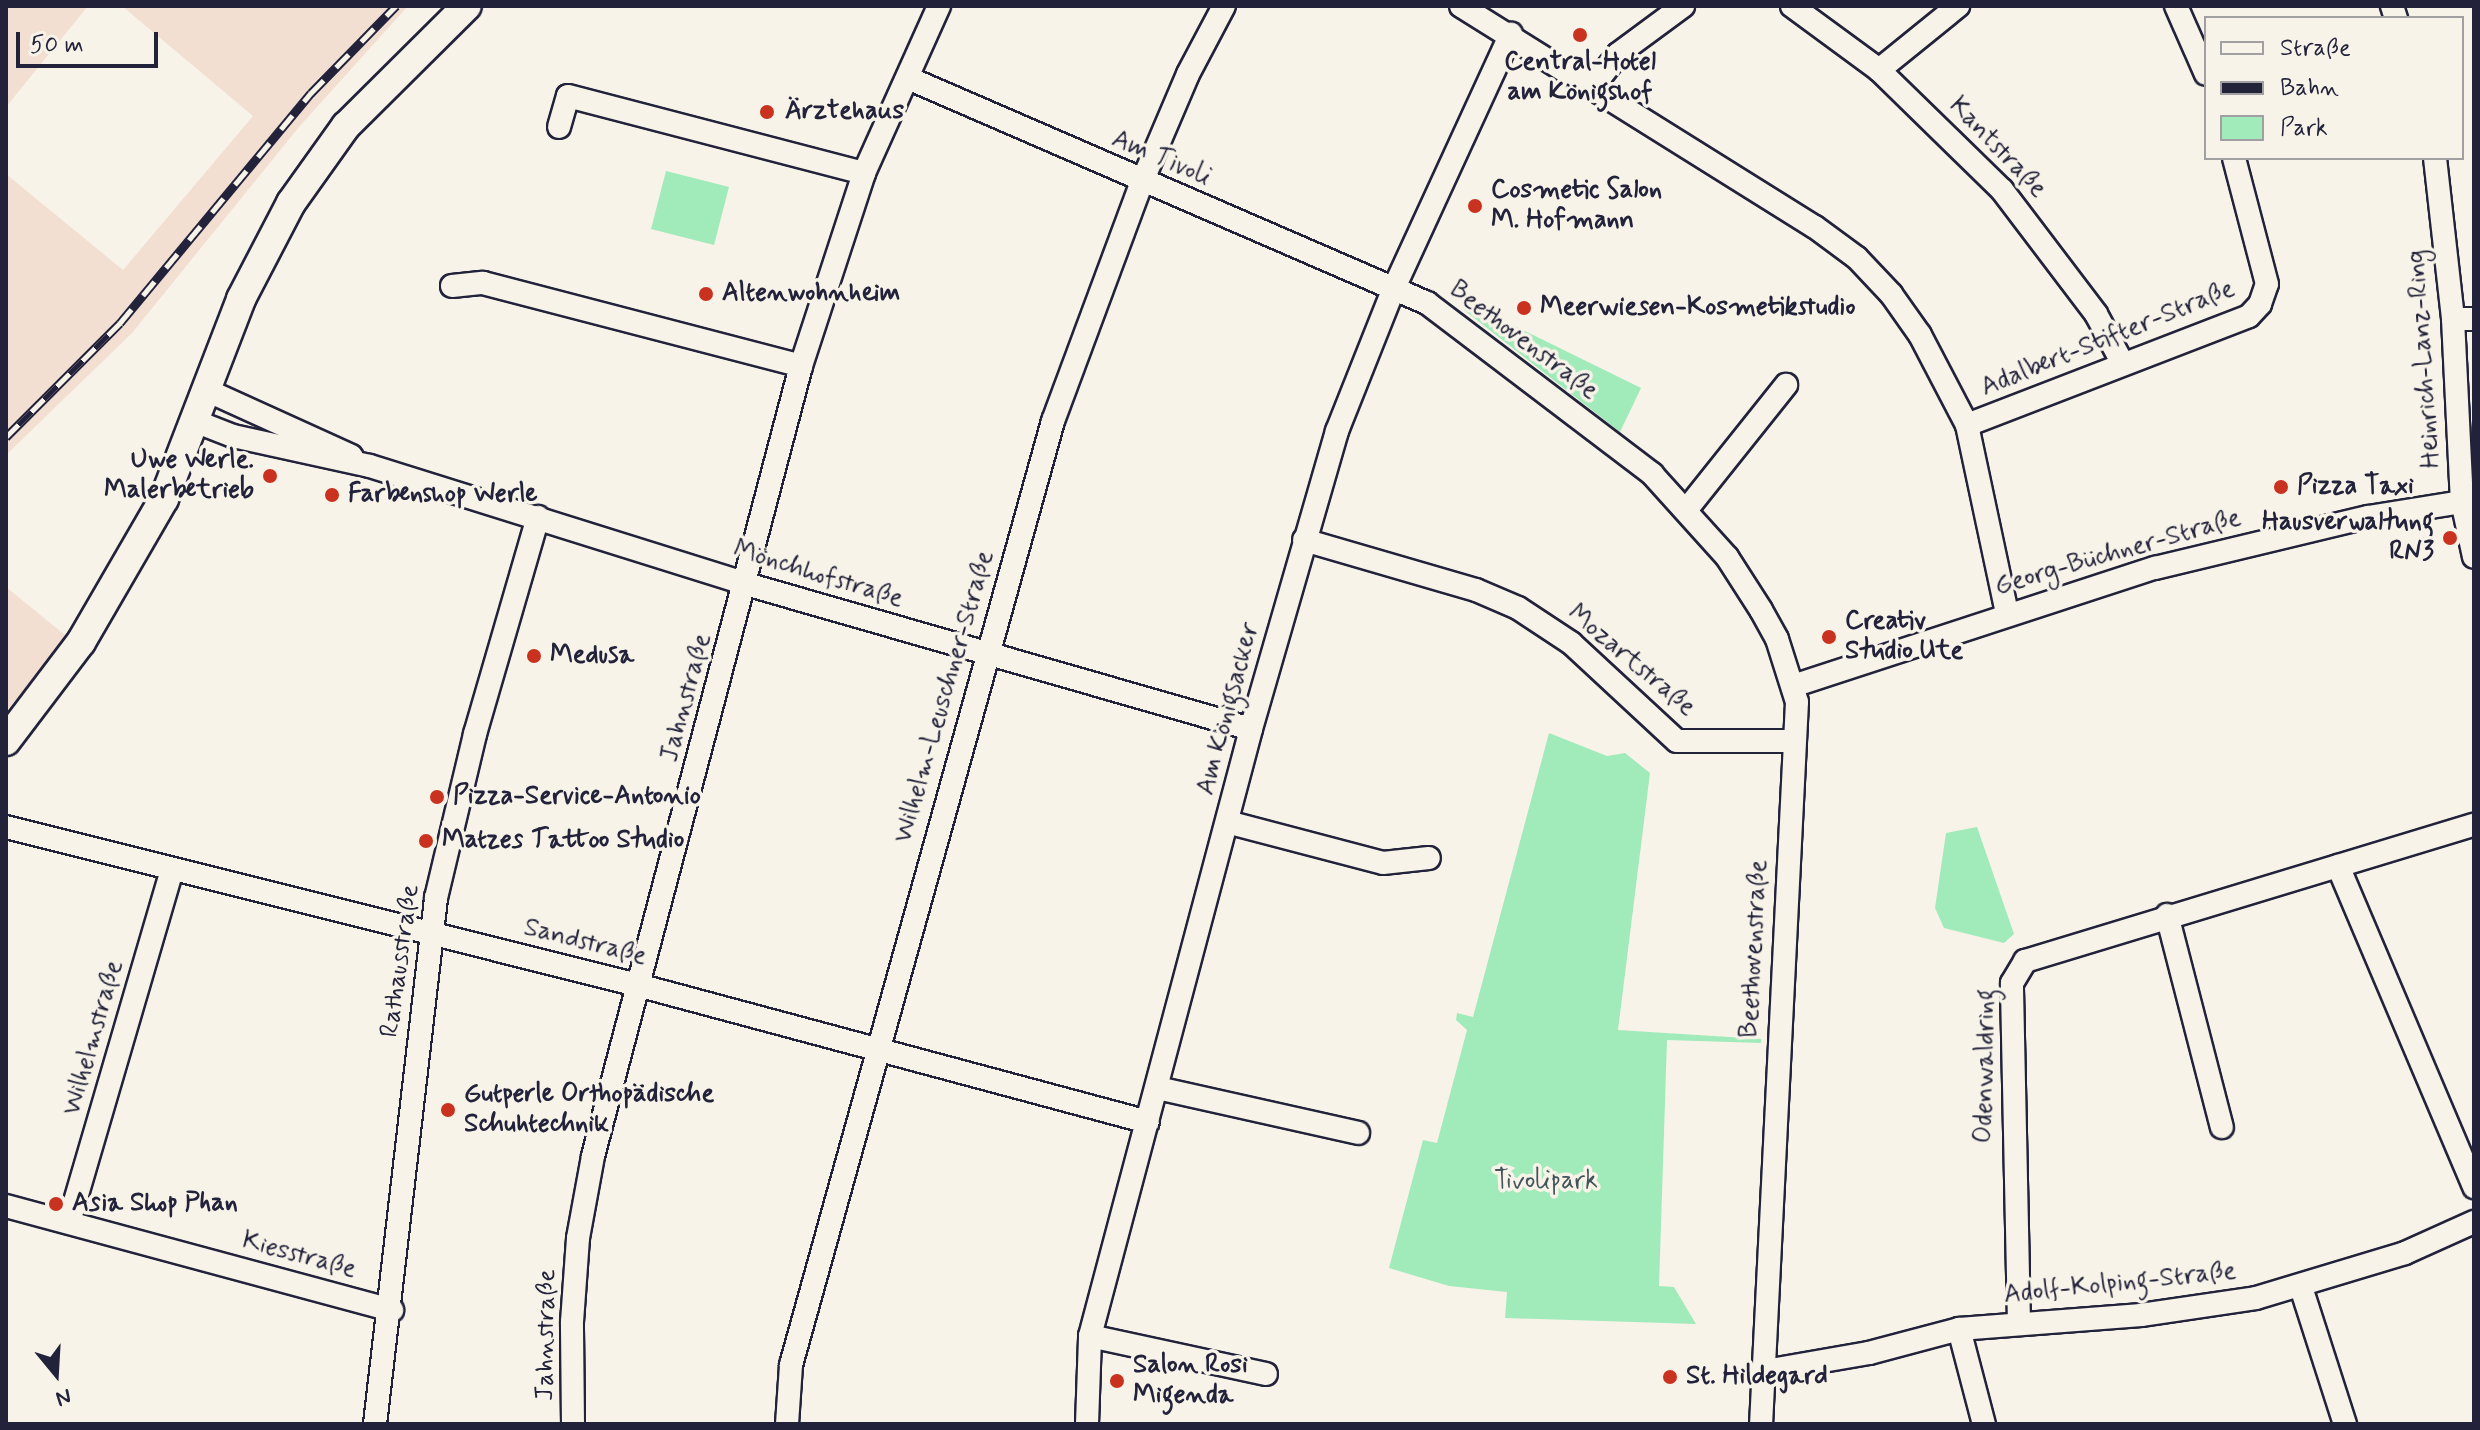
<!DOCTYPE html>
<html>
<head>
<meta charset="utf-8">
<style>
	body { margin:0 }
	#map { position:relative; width:2480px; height:1430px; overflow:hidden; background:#f7f3e8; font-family:Mynerve,sans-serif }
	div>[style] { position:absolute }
	.built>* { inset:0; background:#f3dfd2 }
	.green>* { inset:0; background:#a1eab9 }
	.roads { filter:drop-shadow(2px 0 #22223b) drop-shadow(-2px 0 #22223b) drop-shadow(0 2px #22223b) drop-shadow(0 -2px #22223b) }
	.minor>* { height:22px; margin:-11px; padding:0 11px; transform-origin:11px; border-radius:11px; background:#f7f3e8 }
	.major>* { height:28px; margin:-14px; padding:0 14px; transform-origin:14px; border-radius:14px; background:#f7f3e8 }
	.rail>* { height:9px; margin-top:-4.5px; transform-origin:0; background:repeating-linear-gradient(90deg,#f7f3e8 0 18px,#22223b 0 36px); box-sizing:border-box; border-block:2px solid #22223b }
	.dots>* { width:22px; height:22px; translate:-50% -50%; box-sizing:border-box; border:4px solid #f7f3e8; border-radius:50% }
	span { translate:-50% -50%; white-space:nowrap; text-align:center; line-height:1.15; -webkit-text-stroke:7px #f7f3e8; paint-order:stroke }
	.poi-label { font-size:26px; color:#22223b; font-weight:700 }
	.left { translate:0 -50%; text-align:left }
	.right { translate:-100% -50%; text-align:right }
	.street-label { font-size:26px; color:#22223b }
	.park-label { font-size:26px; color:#42545a }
	.frame { position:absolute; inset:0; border:8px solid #22223b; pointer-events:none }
	.legend { position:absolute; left:2204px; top:16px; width:260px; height:144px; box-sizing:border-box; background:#f7f3e8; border:2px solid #a29fa3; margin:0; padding:10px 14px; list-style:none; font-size:24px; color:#22223b }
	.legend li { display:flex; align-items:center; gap:16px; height:40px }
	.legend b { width:40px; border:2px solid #a29fa3 }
	.north { position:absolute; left:16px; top:1334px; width:80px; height:80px; -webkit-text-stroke:6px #f7f3e8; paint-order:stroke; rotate:162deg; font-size:22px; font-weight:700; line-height:32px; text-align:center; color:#22223b }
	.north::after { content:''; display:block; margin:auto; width:28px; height:36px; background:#22223b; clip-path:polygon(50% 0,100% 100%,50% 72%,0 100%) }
	.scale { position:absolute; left:16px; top:32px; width:142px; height:36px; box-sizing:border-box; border:4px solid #22223b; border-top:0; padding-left:10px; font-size:24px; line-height:28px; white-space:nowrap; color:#22223b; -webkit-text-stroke:6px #f7f3e8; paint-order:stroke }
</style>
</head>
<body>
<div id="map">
	<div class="built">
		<div style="clip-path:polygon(6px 6px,88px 6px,6px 107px)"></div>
		<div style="clip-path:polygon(122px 6px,408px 6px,299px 127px,132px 333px,6px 455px,6px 174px,123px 270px,253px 116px)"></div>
		<div style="clip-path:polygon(6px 587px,70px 639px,6px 711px)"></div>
	</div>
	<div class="green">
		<div style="clip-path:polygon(666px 171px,729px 187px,714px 245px,651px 229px)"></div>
		<div style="clip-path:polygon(1466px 302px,1641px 388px,1620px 432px,1464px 310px)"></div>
		<div style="clip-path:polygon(1549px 733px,1607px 756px,1625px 753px,1650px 773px,1618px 1030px,1761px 1039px,1761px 1043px,1667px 1040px,1659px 1286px,1674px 1287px,1696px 1324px,1505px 1318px,1507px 1292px,1449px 1286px,1389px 1268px,1423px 1140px,1437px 1143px,1467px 1030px,1456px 1020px,1457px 1013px,1473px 1017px)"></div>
		<div style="clip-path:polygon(1977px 827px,2014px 934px,2004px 943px,1944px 928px,1935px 908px,1946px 833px)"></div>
	</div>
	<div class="roads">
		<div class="minor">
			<div style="left:1461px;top:6px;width:417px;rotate:32deg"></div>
			<div style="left:1815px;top:227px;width:52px;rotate:36.4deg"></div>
			<div style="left:1857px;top:258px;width:50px;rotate:46.6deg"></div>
			<div style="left:1891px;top:294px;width:50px;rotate:54.7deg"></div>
			<div style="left:1920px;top:335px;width:102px;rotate:62.4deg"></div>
			<div style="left:1967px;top:425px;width:192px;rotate:78deg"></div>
			<div style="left:1792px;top:6px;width:108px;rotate:36.3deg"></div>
			<div style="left:1879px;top:70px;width:172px;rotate:44.3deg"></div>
			<div style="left:2002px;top:190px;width:156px;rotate:52.8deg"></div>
			<div style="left:2096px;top:314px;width:57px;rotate:61.6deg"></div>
			<div style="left:2176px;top:6px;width:74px;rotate:66.2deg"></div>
			<div style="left:2392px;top:6px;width:13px;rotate:72deg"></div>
			<div style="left:1879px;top:70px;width:102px;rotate:-39deg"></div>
			<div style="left:908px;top:78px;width:566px;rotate:23.44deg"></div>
			<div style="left:1427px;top:303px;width:283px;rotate:37.2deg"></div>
			<div style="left:1652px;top:474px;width:112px;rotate:47.9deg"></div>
			<div style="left:1727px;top:557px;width:63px;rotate:57.3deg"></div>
			<div style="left:1761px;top:610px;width:33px;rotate:61deg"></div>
			<div style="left:1777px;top:639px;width:66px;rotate:72.4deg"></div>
			<div style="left:1797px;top:702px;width:723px;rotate:92.85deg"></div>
			<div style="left:1594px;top:85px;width:39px;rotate:-52deg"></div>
			<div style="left:1618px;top:54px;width:81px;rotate:-36.4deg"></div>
			<div style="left:559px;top:127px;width:32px;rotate:-74deg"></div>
			<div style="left:568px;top:96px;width:306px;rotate:14.6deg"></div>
			<div style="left:2435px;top:158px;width:162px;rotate:83.6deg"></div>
			<div style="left:2453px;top:319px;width:182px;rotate:87.2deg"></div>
			<div style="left:2462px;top:501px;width:57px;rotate:77.9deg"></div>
			<div style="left:452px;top:286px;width:31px;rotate:-6deg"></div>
			<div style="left:483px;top:283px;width:329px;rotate:14.6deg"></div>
			<div style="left:2453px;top:319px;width:21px"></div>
			<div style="left:204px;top:389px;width:162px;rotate:24.4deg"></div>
			<div style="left:192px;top:420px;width:44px;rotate:21.3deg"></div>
			<div style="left:233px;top:436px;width:140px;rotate:12.4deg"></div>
			<div style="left:370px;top:466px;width:394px;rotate:17.4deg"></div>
			<div style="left:746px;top:584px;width:525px;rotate:16.02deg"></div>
			<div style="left:1967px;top:425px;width:302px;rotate:-21.1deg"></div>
			<div style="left:2249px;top:316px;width:16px;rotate:-47deg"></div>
			<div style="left:2260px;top:304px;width:21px;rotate:-71deg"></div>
			<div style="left:2267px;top:284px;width:130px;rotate:-104.7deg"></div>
			<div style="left:1687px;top:509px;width:159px;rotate:-51.4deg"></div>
			<div style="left:1304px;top:540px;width:179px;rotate:16.2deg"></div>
			<div style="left:1476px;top:590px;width:46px;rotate:23.2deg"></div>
			<div style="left:1518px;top:608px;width:64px;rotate:33.4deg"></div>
			<div style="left:1571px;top:643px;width:144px;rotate:42.8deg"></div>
			<div style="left:1677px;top:741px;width:116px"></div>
			<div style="left:1796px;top:685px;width:378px;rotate:-18.1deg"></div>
			<div style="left:2155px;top:568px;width:219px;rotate:-13.5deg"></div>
			<div style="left:2368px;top:517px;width:107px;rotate:-9.1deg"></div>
			<div style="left:1227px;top:822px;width:161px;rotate:14.7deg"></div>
			<div style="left:1383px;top:863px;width:46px;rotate:-6.2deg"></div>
			<div style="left:6px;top:827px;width:643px;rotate:14.04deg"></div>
			<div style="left:630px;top:983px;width:536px;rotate:15.02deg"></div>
			<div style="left:2338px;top:866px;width:349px;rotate:67deg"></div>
			<div style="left:2167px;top:915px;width:219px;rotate:75.5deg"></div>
			<div style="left:1157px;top:1088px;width:206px;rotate:12.6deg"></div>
			<div style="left:6px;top:1206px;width:400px;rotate:15.1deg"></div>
			<div style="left:69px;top:1222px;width:367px;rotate:-73.7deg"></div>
			<div style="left:2301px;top:1287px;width:144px;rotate:72.2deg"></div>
			<div style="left:2019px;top:1323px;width:340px;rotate:-91.2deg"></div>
			<div style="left:2012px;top:983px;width:26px;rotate:-59deg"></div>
			<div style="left:2025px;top:961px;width:469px;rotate:-16.9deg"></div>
			<div style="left:1959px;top:1329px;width:98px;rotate:75.3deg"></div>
			<div style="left:1090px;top:1336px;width:180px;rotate:12.2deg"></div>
			<div style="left:1765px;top:1371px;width:106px;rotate:-9.8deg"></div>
			<div style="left:1869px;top:1353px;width:93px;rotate:-14.9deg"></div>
			<div style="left:1959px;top:1329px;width:183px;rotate:-4.4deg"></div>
			<div style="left:2141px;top:1315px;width:116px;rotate:-8.4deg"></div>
			<div style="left:2256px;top:1298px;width:156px;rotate:-16.8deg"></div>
			<div style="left:2405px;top:1253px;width:76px;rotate:-24.2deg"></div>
			<div style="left:375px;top:1424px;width:530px;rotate:-83.38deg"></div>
			<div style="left:436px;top:898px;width:169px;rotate:-76.6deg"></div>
			<div style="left:475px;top:734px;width:226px;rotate:-73.8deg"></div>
			<div style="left:573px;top:1424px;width:102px;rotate:-90.6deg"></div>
			<div style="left:572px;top:1322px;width:84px;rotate:-85.9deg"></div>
			<div style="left:578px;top:1238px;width:83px;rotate:-79.6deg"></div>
			<div style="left:593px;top:1156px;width:817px;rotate:-75.25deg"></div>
			<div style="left:801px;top:366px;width:203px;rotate:-71.9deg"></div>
			<div style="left:864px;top:173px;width:183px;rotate:-65.8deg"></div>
			<div style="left:787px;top:1424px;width:59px;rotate:-86.1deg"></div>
			<div style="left:791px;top:1365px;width:980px;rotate:-74.49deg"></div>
			<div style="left:1053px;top:421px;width:255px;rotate:-69.6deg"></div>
			<div style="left:1142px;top:182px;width:117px;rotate:-66.9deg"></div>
			<div style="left:1188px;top:74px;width:77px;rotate:-62.1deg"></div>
			<div style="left:1087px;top:1424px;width:88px;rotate:-88deg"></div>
			<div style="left:1090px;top:1336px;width:628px;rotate:-75.14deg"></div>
			<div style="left:1251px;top:729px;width:310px;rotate:-73.9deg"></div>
			<div style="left:1337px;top:431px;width:154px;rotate:-68.3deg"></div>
			<div style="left:1394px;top:288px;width:280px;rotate:-65.3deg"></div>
		</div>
		<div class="major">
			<div style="left:6px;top:741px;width:124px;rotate:-52.9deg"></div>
			<div style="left:81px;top:642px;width:165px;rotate:-59.9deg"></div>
			<div style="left:164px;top:499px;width:214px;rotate:-68.9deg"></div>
			<div style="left:241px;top:299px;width:108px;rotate:-62.5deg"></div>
			<div style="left:291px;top:203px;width:95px;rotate:-54.5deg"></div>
			<div style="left:346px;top:126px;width:170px;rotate:-44.8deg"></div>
		</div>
	</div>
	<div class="rail">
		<div style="left:6px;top:437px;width:161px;rotate:-45deg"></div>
		<div style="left:120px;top:323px;width:299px;rotate:-50.3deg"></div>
		<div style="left:311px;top:93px;width:122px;rotate:-45.7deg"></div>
	</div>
	<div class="dots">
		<div style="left:1580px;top:35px;background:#c8321e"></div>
		<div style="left:767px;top:112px;background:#c8321e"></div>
		<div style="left:1475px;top:206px;background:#c8321e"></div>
		<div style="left:706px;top:294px;background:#c8321e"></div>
		<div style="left:1524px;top:308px;background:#c8321e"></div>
		<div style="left:270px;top:476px;background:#c8321e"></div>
		<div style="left:2281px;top:487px;background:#c8321e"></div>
		<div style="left:332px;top:495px;background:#c8321e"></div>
		<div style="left:2450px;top:538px;background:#c8321e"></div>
		<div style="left:1829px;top:637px;background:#c8321e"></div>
		<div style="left:534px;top:656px;background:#c8321e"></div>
		<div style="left:437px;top:797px;background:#c8321e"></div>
		<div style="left:426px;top:841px;background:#c8321e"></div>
		<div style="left:448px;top:1110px;background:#c8321e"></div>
		<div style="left:56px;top:1204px;background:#c8321e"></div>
		<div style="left:1670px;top:1377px;background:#c8321e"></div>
		<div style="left:1117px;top:1381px;background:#c8321e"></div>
	</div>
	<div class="poi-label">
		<span style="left:1580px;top:78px">Central-Hotel<br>am Königshof</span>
		<span class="left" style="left:785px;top:112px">Ärztehaus</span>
		<span class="left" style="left:1491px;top:206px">Cosmetic Salon<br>M. Hofmann</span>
		<span class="left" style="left:722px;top:294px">Altenwohnheim</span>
		<span class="left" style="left:1540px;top:308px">Meerwiesen-Kosmetikstudio</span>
		<span class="right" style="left:254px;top:476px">Uwe Werle.<br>Malerbetrieb</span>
		<span class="left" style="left:2297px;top:487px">Pizza Taxi</span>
		<span class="left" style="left:348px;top:495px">Farbenshop Werle</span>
		<span class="right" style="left:2434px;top:538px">Hausverwaltung<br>RN3</span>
		<span class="left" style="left:1845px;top:637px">Creativ<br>Studio Ute</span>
		<span class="left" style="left:550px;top:656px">Medusa</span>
		<span class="left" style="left:453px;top:797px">Pizza-Service-Antonio</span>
		<span class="left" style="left:442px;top:841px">Matzes Tattoo Studio</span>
		<span class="left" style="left:464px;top:1110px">Gutperle Orthopädische<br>Schuhtechnik</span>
		<span class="left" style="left:72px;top:1204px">Asia Shop Phan</span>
		<span class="left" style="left:1133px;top:1381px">Salon Rosi<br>Migenda</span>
		<span class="left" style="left:1686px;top:1377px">St. Hildegard</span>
	</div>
	<div class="street-label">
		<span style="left:1997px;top:148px;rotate:46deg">Kantstraße</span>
		<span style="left:1161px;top:159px;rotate:23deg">Am Tivoli</span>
		<span style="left:2108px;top:339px;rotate:-22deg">Adalbert-Stifter-Straße</span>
		<span style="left:1523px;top:341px;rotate:37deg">Beethovenstraße</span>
		<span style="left:2425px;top:359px;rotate:-94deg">Heinrich-Lanz-Ring</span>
		<span style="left:2118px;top:553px;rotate:-16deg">Georg-Büchner-Straße</span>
		<span style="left:818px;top:575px;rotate:17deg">Mönchhofstraße</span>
		<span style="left:1631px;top:661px;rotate:40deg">Mozartstraße</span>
		<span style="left:945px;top:697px;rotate:-74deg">Wilhelm-Leuschner-Straße</span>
		<span style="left:687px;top:698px;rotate:-75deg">Jahnstraße</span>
		<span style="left:1229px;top:709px;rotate:-75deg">Am Königsacker</span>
		<span style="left:585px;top:943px;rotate:14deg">Sandstraße</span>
		<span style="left:1755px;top:949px;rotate:-87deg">Beethovenstraße</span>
		<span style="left:401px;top:961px;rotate:-82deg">Rathausstraße</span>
		<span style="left:94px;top:1038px;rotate:-74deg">Wilhelmstraße</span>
		<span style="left:1986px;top:1066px;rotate:-89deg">Odenwaldring</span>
		<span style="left:299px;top:1256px;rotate:15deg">Kiesstraße</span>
		<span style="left:2120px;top:1284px;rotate:-6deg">Adolf-Kolping-Straße</span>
		<span style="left:547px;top:1335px;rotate:-89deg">Jahnstraße</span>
	</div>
	<div class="park-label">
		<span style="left:1546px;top:1182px">Tivolipark</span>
	</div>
	<div class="frame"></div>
	<ul class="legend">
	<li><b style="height:10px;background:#f7f3e8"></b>Straße</li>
	<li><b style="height:10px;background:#22223b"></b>Bahn</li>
	<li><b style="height:22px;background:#a1eab9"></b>Park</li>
	</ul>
	<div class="north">N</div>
	<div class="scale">50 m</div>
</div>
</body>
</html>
